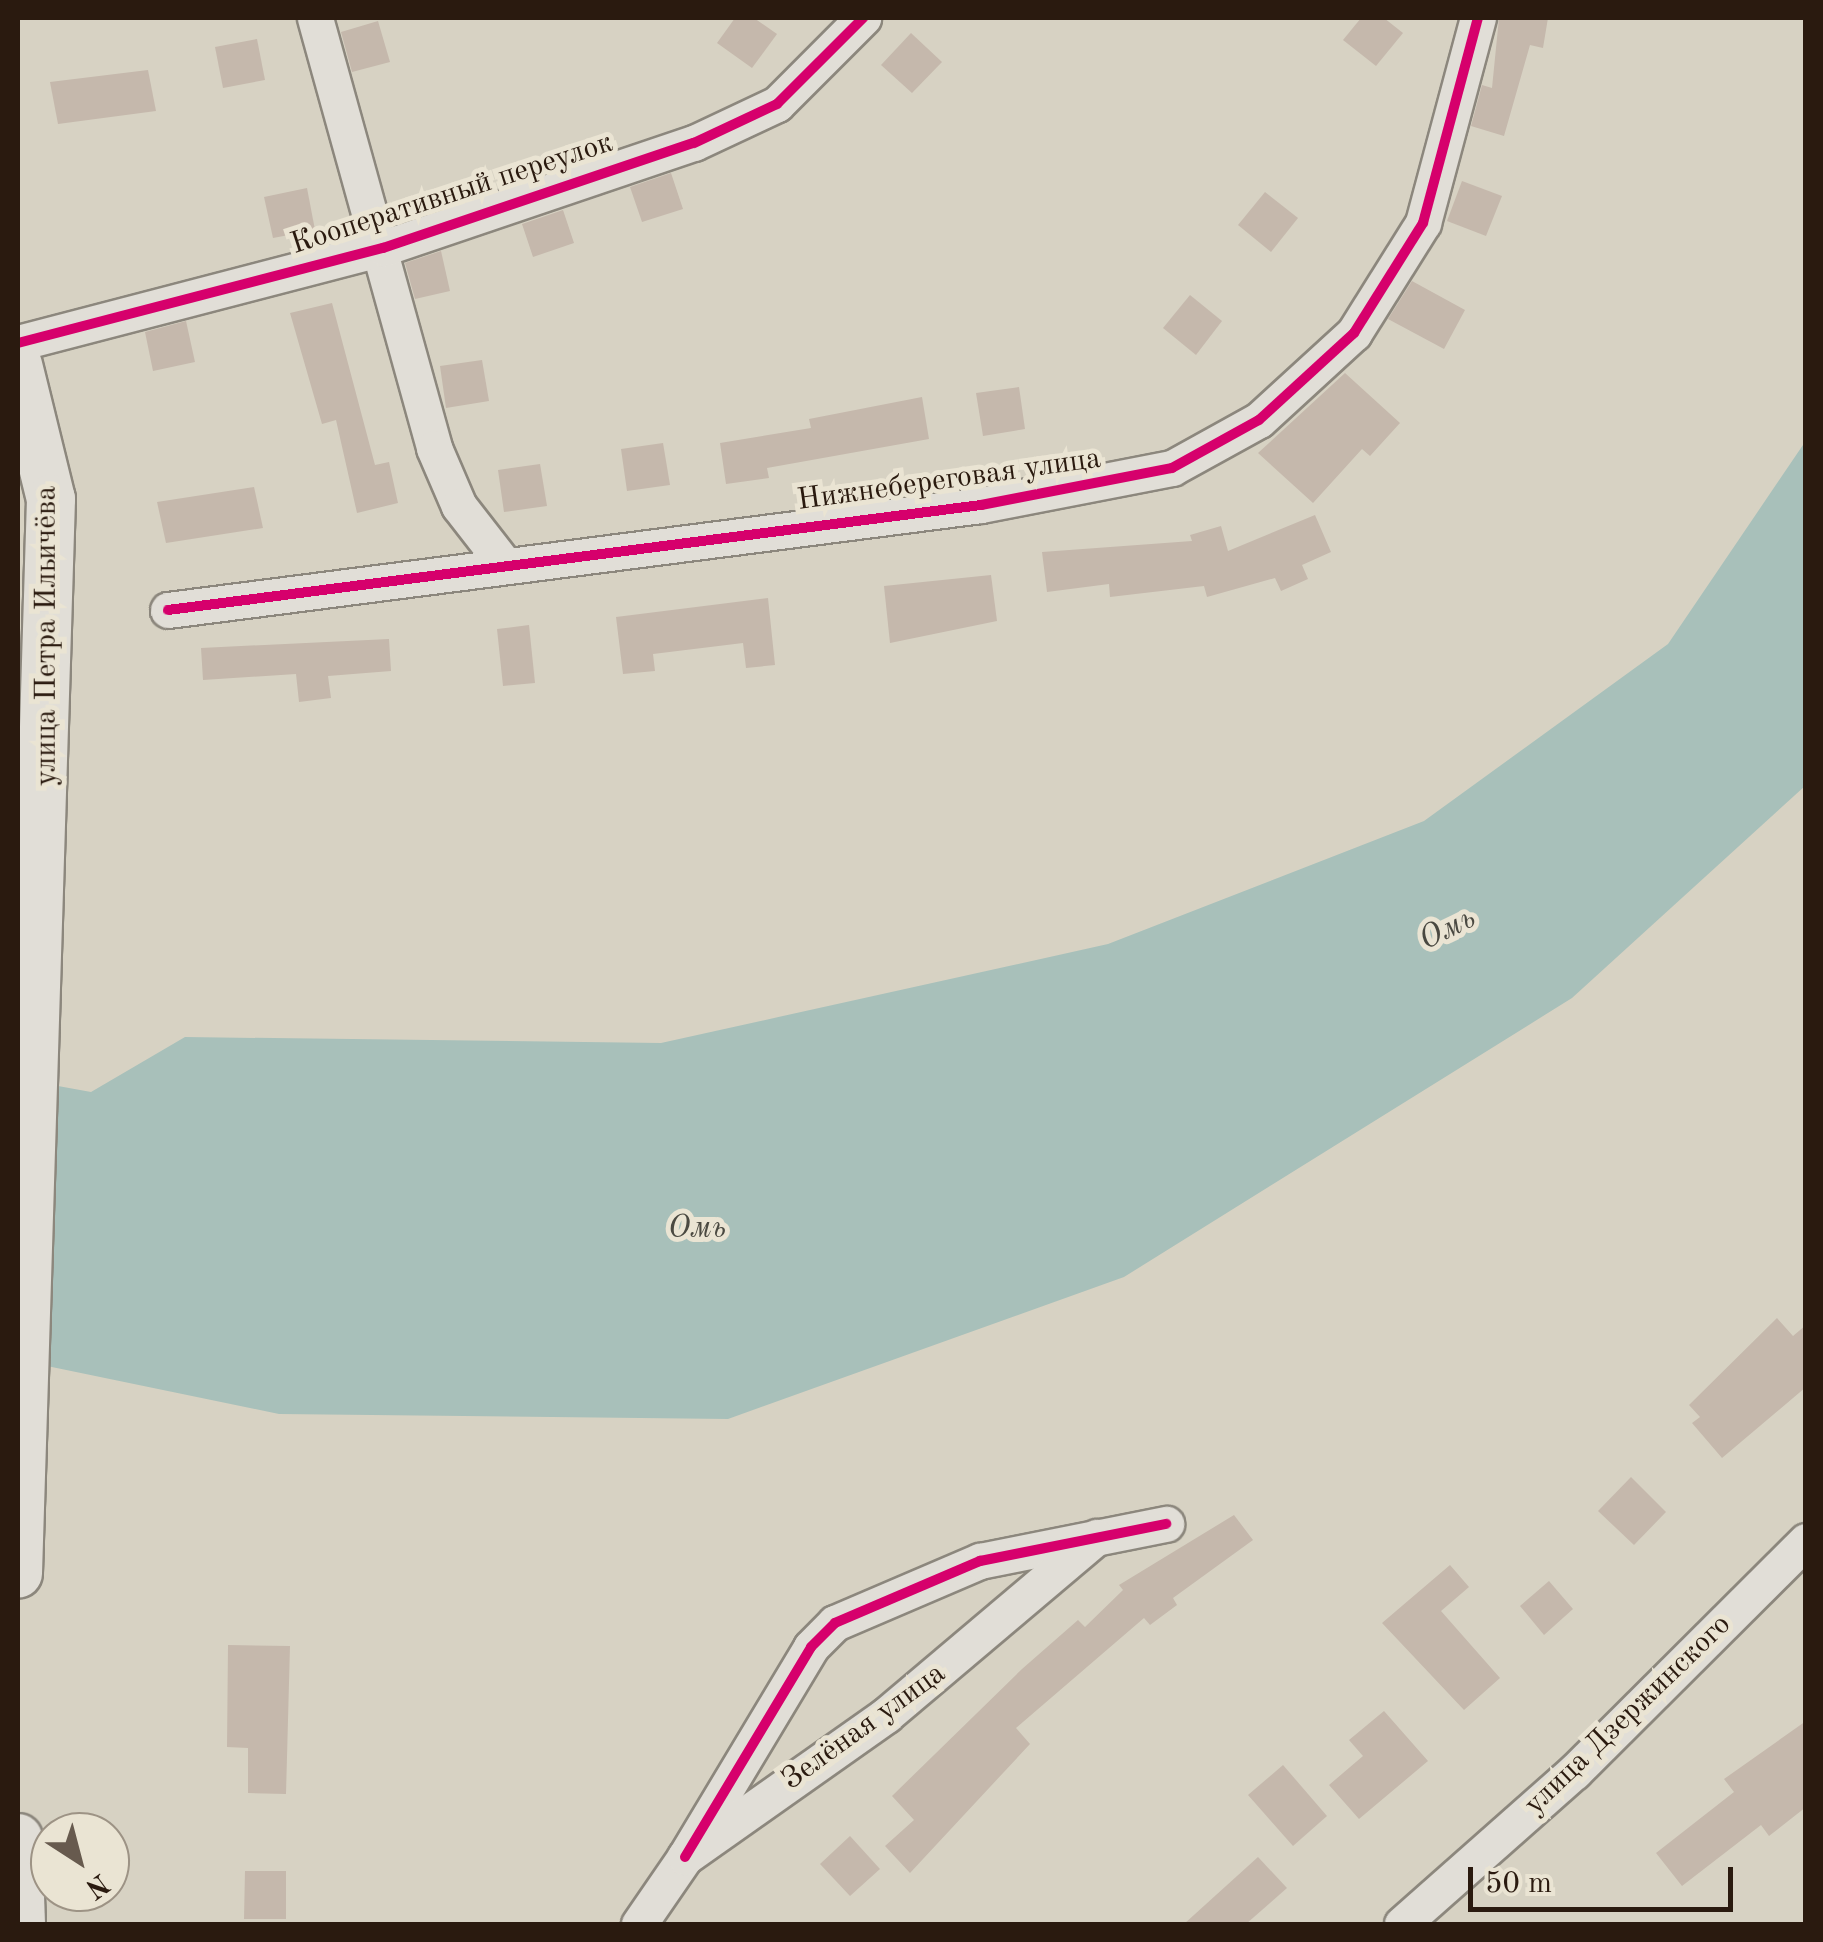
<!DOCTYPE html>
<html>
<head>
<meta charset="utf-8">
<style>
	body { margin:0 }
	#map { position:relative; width:1823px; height:1942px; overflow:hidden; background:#d7d2c3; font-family:"Old Standard TT",serif }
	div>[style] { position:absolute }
	.water>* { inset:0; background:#a8c0ba }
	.building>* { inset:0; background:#c5b8ac }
	.roads { filter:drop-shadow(2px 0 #8c877d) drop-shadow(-2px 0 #8c877d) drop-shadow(0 2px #8c877d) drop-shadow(0 -2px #8c877d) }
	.street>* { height:35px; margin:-17.5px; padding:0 17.5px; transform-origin:17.5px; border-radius:17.5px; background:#e1ded7 }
	.secondary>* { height:48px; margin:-24px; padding:0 24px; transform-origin:24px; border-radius:24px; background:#e1ded7 }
	.cycleway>* { height:10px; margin:-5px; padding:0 5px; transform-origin:5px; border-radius:5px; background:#d6006c }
	span { translate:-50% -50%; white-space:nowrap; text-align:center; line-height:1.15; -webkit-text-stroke:10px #eae4d3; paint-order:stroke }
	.street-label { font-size:30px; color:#2a1a0f }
	.water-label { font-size:32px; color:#4a4941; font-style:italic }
	.frame { position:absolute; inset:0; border:20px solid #2a1a0f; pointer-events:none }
	.north { position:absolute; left:30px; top:1812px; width:100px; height:100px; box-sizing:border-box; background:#eae4d3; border:2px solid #9d9385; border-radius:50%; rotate:144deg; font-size:28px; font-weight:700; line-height:40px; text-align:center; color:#2a1a0f }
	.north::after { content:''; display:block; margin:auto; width:35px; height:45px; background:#675a4e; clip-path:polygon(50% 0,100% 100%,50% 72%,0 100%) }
	.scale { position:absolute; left:1468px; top:1867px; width:265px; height:45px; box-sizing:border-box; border:5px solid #2a1a0f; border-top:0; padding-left:12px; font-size:30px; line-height:35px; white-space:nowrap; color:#2a1a0f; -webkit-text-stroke:8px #eae4d3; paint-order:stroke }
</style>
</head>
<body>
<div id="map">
	<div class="water">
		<div style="clip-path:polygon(1805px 442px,1805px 786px,1572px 998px,1124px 1277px,728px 1419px,279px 1414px,18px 1360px,47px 1084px,91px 1092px,185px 1037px,661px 1043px,1108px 944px,1424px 821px,1668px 644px)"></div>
	</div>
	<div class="building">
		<div style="clip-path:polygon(735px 18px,754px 18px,777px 34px,752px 68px,717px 43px)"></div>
		<div style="clip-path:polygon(1361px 18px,1384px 18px,1403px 33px,1376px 66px,1343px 40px)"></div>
		<div style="clip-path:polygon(1499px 18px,1548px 18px,1543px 48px,1530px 45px,1504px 136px,1471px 126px,1482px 85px,1492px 88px)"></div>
		<div style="clip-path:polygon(378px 21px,390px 62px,352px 72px,341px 32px)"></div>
		<div style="clip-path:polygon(911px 33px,942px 62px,912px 93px,881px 65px)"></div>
		<div style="clip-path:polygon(257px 39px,265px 80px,223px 88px,215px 47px)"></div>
		<div style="clip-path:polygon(148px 70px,156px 111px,58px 124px,50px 82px)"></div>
		<div style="clip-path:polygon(671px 173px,683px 209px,642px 222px,630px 187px)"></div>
		<div style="clip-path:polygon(1462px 181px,1502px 196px,1486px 236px,1447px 221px)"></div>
		<div style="clip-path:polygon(307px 188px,315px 230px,273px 238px,264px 197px)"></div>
		<div style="clip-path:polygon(1265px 192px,1298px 218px,1271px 252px,1238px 225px)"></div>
		<div style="clip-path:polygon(563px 210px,574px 243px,533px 257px,522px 224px)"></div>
		<div style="clip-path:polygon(441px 251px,450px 291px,415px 299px,405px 263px)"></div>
		<div style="clip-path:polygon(1412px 281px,1465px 310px,1444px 349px,1388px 319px)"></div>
		<div style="clip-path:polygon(1190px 295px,1222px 321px,1196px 355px,1163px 328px)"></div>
		<div style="clip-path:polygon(332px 303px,375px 465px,389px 462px,398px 503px,357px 513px,336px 420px,322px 424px,290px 313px)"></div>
		<div style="clip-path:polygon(186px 321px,195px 362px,153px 371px,145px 332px)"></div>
		<div style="clip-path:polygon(482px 360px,489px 401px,446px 408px,440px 366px)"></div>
		<div style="clip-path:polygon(1345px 373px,1400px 423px,1370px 456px,1362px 449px,1313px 503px,1258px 453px)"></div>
		<div style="clip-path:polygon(1019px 387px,1025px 429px,983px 436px,976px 393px)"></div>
		<div style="clip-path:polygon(922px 397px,929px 439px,767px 468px,769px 478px,726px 484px,720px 443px,811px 428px,809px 419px)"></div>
		<div style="clip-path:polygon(663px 443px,670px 485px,627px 491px,621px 449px)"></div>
		<div style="clip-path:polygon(540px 464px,547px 506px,504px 512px,498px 470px)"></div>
		<div style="clip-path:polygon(254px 487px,263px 528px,166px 543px,157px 502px)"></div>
		<div style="clip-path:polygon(1315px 515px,1331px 552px,1302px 565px,1308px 579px,1281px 591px,1275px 578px,1207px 597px,1204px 586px,1110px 597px,1109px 584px,1047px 592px,1042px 552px,1192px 541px,1190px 535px,1221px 526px,1228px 551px)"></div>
		<div style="clip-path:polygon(991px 575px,997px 621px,890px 643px,884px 586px)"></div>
		<div style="clip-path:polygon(768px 598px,775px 665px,746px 668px,743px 643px,653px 654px,655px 671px,623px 674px,616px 617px)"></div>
		<div style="clip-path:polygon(529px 625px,535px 683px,503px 686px,497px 629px)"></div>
		<div style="clip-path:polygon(389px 639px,391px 671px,328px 676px,331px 698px,299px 702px,296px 674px,203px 680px,201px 648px)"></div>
		<div style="clip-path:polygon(1777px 1318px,1793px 1336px,1806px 1325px,1806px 1387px,1722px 1458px,1692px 1423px,1700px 1417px,1689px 1405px)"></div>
		<div style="clip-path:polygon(1631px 1477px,1666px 1512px,1634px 1545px,1598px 1511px)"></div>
		<div style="clip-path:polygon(1234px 1515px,1253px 1540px,1173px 1598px,1177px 1605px,1150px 1625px,1144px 1618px,1016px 1728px,1030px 1744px,910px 1873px,885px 1846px,914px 1820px,892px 1796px,1022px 1669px,1078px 1620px,1085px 1627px,1123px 1590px,1119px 1585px)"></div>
		<div style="clip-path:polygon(1450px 1565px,1469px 1587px,1441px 1611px,1500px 1678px,1464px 1710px,1382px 1623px)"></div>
		<div style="clip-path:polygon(1549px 1581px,1573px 1609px,1544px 1635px,1520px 1606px)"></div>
		<div style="clip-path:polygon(228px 1645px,290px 1646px,286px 1794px,248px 1793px,248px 1748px,227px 1747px)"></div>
		<div style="clip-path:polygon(1384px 1711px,1428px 1761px,1359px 1819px,1329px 1785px,1363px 1756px,1349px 1740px)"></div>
		<div style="clip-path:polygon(1806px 1721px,1806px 1807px,1769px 1836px,1761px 1825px,1682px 1886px,1656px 1853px,1734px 1792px,1724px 1779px)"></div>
		<div style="clip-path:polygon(1283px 1765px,1327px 1816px,1293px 1846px,1248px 1795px)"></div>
		<div style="clip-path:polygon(850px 1836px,880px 1869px,850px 1896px,820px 1864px)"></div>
		<div style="clip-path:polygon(1258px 1857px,1287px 1888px,1246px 1924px,1184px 1924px)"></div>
		<div style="clip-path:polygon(245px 1871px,286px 1871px,286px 1919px,244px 1919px)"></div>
	</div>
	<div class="roads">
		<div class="street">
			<div style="left:315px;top:18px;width:446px;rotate:74.5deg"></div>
			<div style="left:434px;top:448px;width:63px;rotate:66.7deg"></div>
			<div style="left:459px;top:506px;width:75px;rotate:52.1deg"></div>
			<div style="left:18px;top:343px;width:377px;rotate:-14.6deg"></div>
			<div style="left:383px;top:248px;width:328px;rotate:-18.7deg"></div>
			<div style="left:694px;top:143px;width:92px;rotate:-25.2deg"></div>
			<div style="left:777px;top:104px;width:122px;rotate:-45deg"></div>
			<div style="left:168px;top:610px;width:820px;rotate:-7.36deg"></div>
			<div style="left:981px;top:505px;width:195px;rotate:-11deg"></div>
			<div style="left:1172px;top:468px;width:99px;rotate:-28.9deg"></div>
			<div style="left:1259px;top:420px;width:129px;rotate:-42.5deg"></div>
			<div style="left:1354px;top:333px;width:130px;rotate:-57.9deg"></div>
			<div style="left:1423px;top:223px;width:212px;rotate:-75deg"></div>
			<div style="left:685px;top:1857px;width:245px;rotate:-59deg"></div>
			<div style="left:811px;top:1647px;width:34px;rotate:-45deg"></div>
			<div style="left:835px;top:1623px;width:158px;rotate:-23.2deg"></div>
			<div style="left:980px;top:1561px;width:190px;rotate:-11.3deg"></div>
			<div style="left:639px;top:1924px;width:81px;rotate:-55.5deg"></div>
			<div style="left:685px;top:1857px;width:246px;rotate:-35.2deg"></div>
			<div style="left:886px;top:1715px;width:276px;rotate:-40.2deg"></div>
			<div style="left:1402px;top:1924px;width:230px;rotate:-41.5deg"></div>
			<div style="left:1574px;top:1772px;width:327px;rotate:-44.9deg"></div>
		</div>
		<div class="secondary">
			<div style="left:18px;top:365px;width:138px;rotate:76.2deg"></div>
			<div style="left:51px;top:499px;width:1075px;rotate:91.76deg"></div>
			<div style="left:18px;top:1838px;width:86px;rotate:88deg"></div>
		</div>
	</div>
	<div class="cycleway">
		<div style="left:18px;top:343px;width:377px;rotate:-14.6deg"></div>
		<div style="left:383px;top:248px;width:328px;rotate:-18.7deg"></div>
		<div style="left:694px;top:143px;width:92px;rotate:-25.2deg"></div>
		<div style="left:777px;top:104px;width:122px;rotate:-45deg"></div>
		<div style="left:168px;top:610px;width:820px;rotate:-7.36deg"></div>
		<div style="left:981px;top:505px;width:195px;rotate:-11deg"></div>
		<div style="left:1172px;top:468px;width:99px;rotate:-28.9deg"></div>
		<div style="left:1259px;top:420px;width:129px;rotate:-42.5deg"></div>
		<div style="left:1354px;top:333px;width:130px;rotate:-57.9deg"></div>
		<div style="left:1423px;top:223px;width:212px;rotate:-75deg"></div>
		<div style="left:685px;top:1857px;width:245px;rotate:-59deg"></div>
		<div style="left:811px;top:1647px;width:34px;rotate:-45deg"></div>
		<div style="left:835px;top:1623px;width:158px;rotate:-23.2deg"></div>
		<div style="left:980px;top:1561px;width:190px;rotate:-11.3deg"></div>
	</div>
	<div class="street-label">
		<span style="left:452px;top:194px;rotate:-18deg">Кооперативный переулок</span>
		<span style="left:949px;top:480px;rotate:-8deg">Нижнебереговая улица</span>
		<span style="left:47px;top:636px;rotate:-90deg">улица Петра Ильичёва</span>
		<span style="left:1628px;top:1715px;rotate:-44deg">улица Дзержинского</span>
		<span style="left:864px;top:1727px;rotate:-36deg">Зелёная улица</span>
	</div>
	<div class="water-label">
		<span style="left:1448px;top:930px;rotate:-26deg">Омь</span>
		<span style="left:697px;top:1229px">Омь</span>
	</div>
	<div class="frame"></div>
	<div class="north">N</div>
	<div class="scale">50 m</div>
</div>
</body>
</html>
